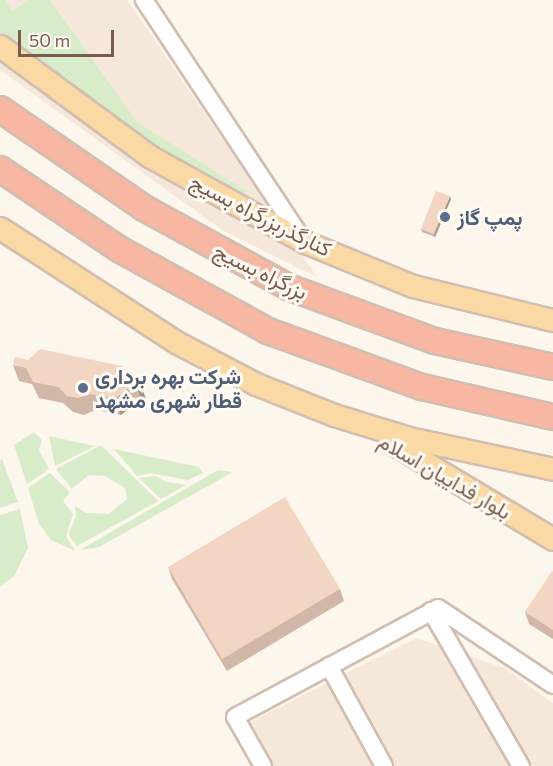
<!DOCTYPE html>
<html>
<head>
<meta charset="utf-8">
<style>
	body { margin:0 }
	#map { position:relative; width:553px; height:766px; overflow:hidden; background:#fdf6ec; font-family:Commissioner,Vazirmatn,sans-serif }
	div>[style] { position:absolute }
	.residential>* { inset:0; background:#f5e8da }
	.green>* { inset:0; background:#d8ecc9 }
	.roads { filter:drop-shadow(2px 0 #d1beb0) drop-shadow(-2px 0 #d1beb0) drop-shadow(0 2px #d1beb0) drop-shadow(0 -2px #d1beb0) }
	.minor>* { height:16px; margin:-8px; padding:0 8px; transform-origin:8px; border-radius:8px; background:#fff }
	.major>* { height:21px; margin:-10.5px; padding:0 10.5px; transform-origin:10.5px; border-radius:10.5px; background:#fbd9a5 }
	.highway>* { height:24px; margin:-12px; padding:0 12px; transform-origin:12px; border-radius:12px; background:#f7b7a3 }
	.wall>* { inset:0; background:#d1b7a8 }
	.shaded-wall>* { inset:0; background:#aa9588 }
	.building>* { inset:0; background:#f3d5c3 }
	.dots>* { width:16px; height:16px; translate:-50% -50%; box-sizing:border-box; border:3px solid #fffaf3; border-radius:50% }
	span { translate:-50% -50%; white-space:nowrap; text-align:center; line-height:1.15; -webkit-text-stroke:6px #fffaf3; paint-order:stroke }
	.street-label { font-size:21px; color:#7a5c4d }
	.service-label { font-size:21px; color:#4e5e75; font-weight:700 }
	.left { translate:0 -50%; text-align:left }
	.scale { position:absolute; left:18px; top:30px; width:96px; height:27px; box-sizing:border-box; border:3px solid #7a5c4d; border-top:0; padding-left:8px; font-size:18px; line-height:21px; white-space:nowrap; color:#7a5c4d; -webkit-text-stroke:4px #fffaf3; paint-order:stroke }
</style>
</head>
<body>
<div id="map">
	<div class="residential">
		<div style="clip-path:polygon(0 0,127px 0,317px 277px,222px 230px,0 70px)"></div>
		<div style="clip-path:polygon(416px 638px,504px 668px,553px 703px,553px 766px,265px 766px,244px 725px)"></div>
	</div>
	<div class="green">
		<div style="clip-path:polygon(0 0,5px 0,12px 11px,28px 0,50px 0,137px 122px,248px 192px,228px 194px,151px 153px,0 33px)"></div>
		<div style="clip-path:polygon(34px 432px,42px 440px,39px 450px,49px 469px,27px 484px,14px 445px)"></div>
		<div style="clip-path:polygon(49px 436px,95px 446px,55px 466px)"></div>
		<div style="clip-path:polygon(101px 445px,158px 501px,77px 546px,68px 534px,76px 517px,75px 506px,86px 513px,109px 514px,127px 499px,125px 488px,105px 476px,89px 475px,72px 489px,56px 469px)"></div>
		<div style="clip-path:polygon(114px 449px,199px 467px,203px 473px,188px 480px,150px 473px,137px 476px)"></div>
		<div style="clip-path:polygon(2px 459px,18px 502px,0 508px,0 460px)"></div>
		<div style="clip-path:polygon(218px 470px,233px 472px,99px 547px,80px 550px)"></div>
		<div style="clip-path:polygon(50px 473px,70px 492px,63px 501px,73px 514px,66px 536px,75px 551px,51px 540px,39px 524px,28px 488px)"></div>
		<div style="clip-path:polygon(155px 476px,167px 482px,186px 485px,161px 499px,139px 478px)"></div>
		<div style="clip-path:polygon(20px 509px,28px 548px,14px 576px,0 587px,0 515px)"></div>
	</div>
	<div class="roads">
		<div class="minor">
			<div style="left:144px;top:0;width:290px;rotate:56.5deg"></div>
			<div style="left:431px;top:611px;width:179px;rotate:59.9deg"></div>
			<div style="left:329px;top:666px;width:114px;rotate:61.2deg"></div>
			<div style="left:263px;top:766px;width:56px;rotate:-119.7deg"></div>
			<div style="left:235px;top:717px;width:230px;rotate:-28.2deg"></div>
			<div style="left:438px;top:608px;width:138px;rotate:33.8deg"></div>
		</div>
		<div class="major">
			<div style="left:0;top:46px;width:185px;rotate:36.4deg"></div>
			<div style="left:149px;top:156px;width:178px;rotate:28.9deg"></div>
			<div style="left:305px;top:242px;width:117px;rotate:22.2deg"></div>
			<div style="left:413px;top:286px;width:144px;rotate:13.7deg"></div>
			<div style="left:0;top:228px;width:210px;rotate:32.9deg"></div>
			<div style="left:176px;top:342px;width:90px;rotate:27.7deg"></div>
			<div style="left:256px;top:384px;width:84px;rotate:21.7deg"></div>
			<div style="left:334px;top:415px;width:78px;rotate:17deg"></div>
			<div style="left:409px;top:438px;width:147px;rotate:12.1deg"></div>
			<div style="left:389px;top:441px;width:191px;rotate:30.9deg"></div>
		</div>
		<div class="highway">
			<div style="left:0;top:109px;width:175px;rotate:34.5deg"></div>
			<div style="left:144px;top:208px;width:164px;rotate:28.7deg"></div>
			<div style="left:288px;top:287px;width:157px;rotate:20.2deg"></div>
			<div style="left:435px;top:341px;width:121px;rotate:12.4deg"></div>
			<div style="left:0;top:169px;width:143px;rotate:33.9deg"></div>
			<div style="left:119px;top:249px;width:170px;rotate:28.8deg"></div>
			<div style="left:268px;top:331px;width:164px;rotate:20deg"></div>
			<div style="left:422px;top:387px;width:134px;rotate:12.9deg"></div>
		</div>
	</div>
	<div class="wall">
		<div style="clip-path:polygon(451px 199px,435px 237px,422px 232px,421px 229px)"></div>
		<div style="clip-path:polygon(13px 365px,140px 383px,146px 399px,144px 407px,133px 405px,121px 415px,96px 410px,84px 415px,73px 412px,63px 403px,39px 398px,32px 384px,19px 381px)"></div>
		<div style="clip-path:polygon(168px 567px,340px 589px,344px 601px,227px 671px,172px 579px)"></div>
		<div style="clip-path:polygon(553px 572px,553px 639px,529px 624px,525px 612px)"></div>
	</div>
	<div class="shaded-wall">
		<div style="clip-path:polygon(450px 196px,451px 199px,435px 237px,434px 234px)"></div>
		<div style="clip-path:polygon(140px 383px,146px 399px,144px 407px,138px 391px)"></div>
		<div style="clip-path:polygon(127px 389px,133px 405px,121px 415px,115px 399px)"></div>
	</div>
	<div class="building">
		<div style="clip-path:polygon(436px 191px,450px 196px,434px 234px,421px 229px)"></div>
		<div style="clip-path:polygon(40px 349px,122px 366px,128px 381px,140px 383px,138px 391px,127px 389px,115px 399px,91px 394px,78px 398px,67px 396px,58px 387px,33px 382px,26px 368px,13px 365px,15px 357px,28px 360px)"></div>
		<div style="clip-path:polygon(285px 497px,340px 589px,222px 659px,168px 567px)"></div>
		<div style="clip-path:polygon(552px 571px,553px 572px,553px 630px,525px 612px)"></div>
	</div>
	<div class="dots">
		<div style="left:445px;top:217px;background:#5c6f8a"></div>
		<div style="left:83px;top:388px;background:#5c6f8a"></div>
	</div>
	<div class="street-label">
		<span style="left:261px;top:215px;rotate:27deg">کنارگذربزرگراه بسیج</span>
		<span style="left:261px;top:271px;rotate:26deg">بزرگراه بسیج</span>
		<span style="left:445px;top:476px;rotate:30deg">بلوار فداییان اسلام</span>
	</div>
	<div class="service-label">
		<span class="left" style="left:457px;top:217px">پمپ گاز</span>
		<span class="left" style="left:95px;top:388px">شرکت بهره برداری<br>قطار شهری مشهد</span>
	</div>
	<div class="scale">50 m</div>
</div>
</body>
</html>
